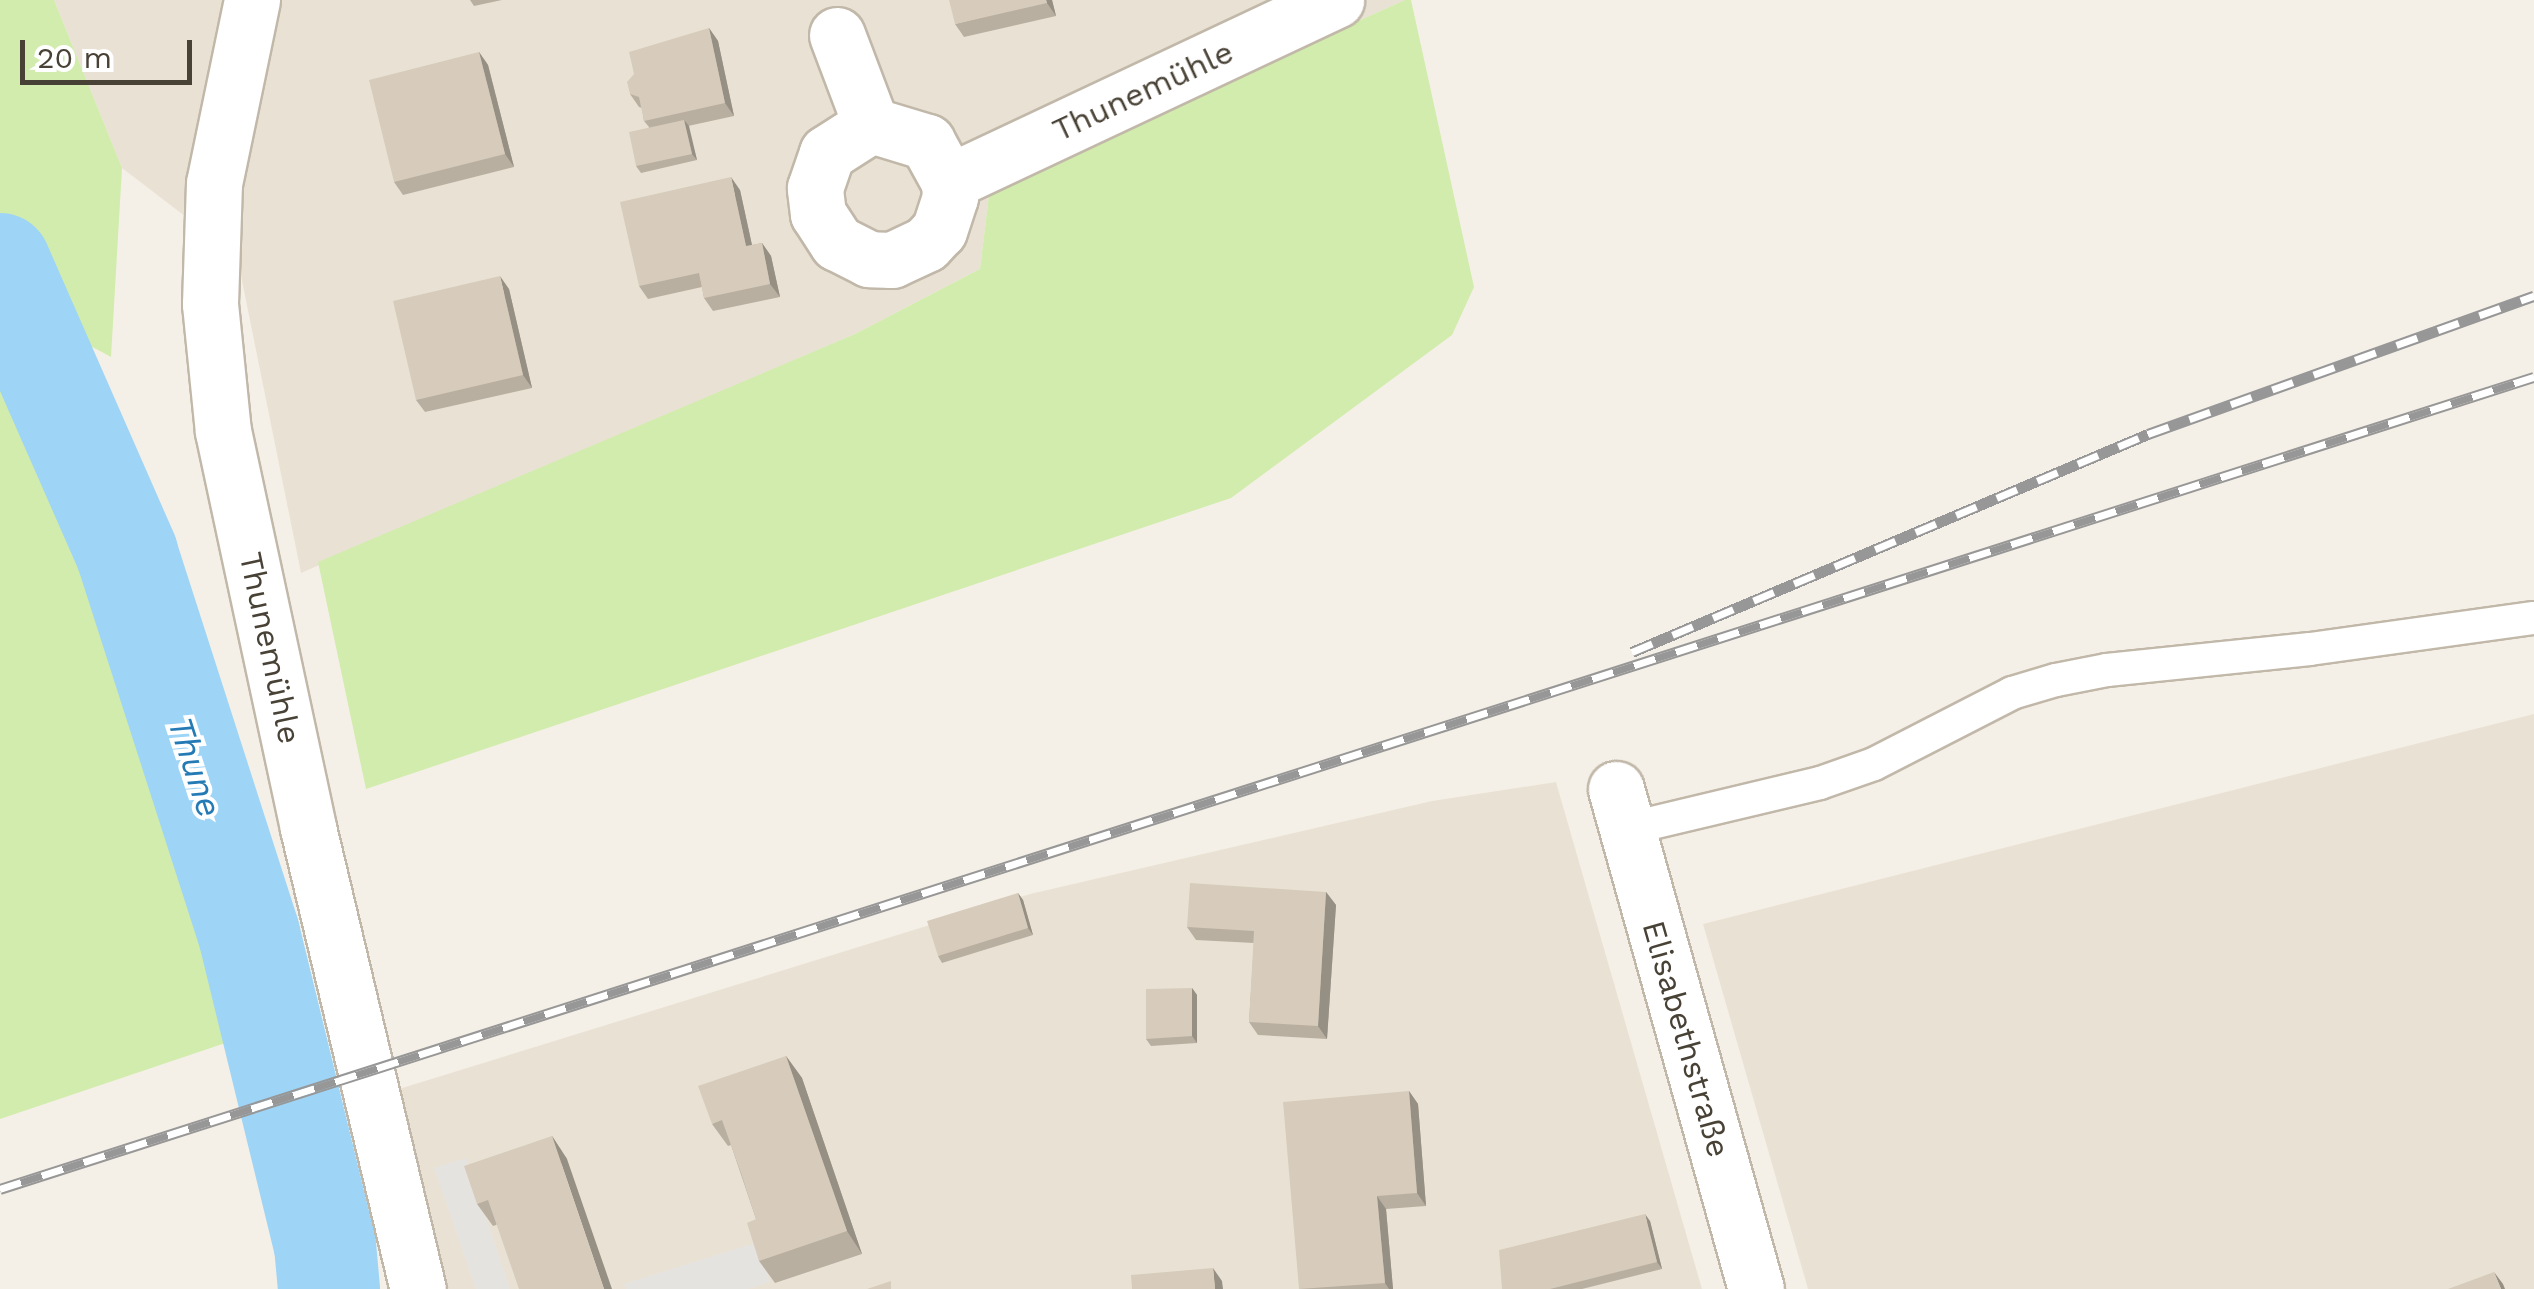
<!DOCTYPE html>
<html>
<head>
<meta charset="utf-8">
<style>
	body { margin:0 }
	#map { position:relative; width:2534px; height:1289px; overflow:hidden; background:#f5f0e7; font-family:"Work Sans",sans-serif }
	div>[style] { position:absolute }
	.residential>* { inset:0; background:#e9e2d4 }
	.green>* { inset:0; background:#d1ecac }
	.parking>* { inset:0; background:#e5e3df }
	.river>* { height:102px; margin:-51px; padding:0 51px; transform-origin:51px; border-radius:51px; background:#9ed4f6 }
	.roads { filter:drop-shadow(2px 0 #c1b8a9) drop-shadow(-2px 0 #c1b8a9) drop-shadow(0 2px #c1b8a9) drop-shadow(0 -2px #c1b8a9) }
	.lane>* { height:32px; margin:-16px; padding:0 16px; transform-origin:16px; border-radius:16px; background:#fff }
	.street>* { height:55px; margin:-27.5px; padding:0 27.5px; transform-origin:27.5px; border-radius:27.5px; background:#fff }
	.rail>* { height:11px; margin-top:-5.5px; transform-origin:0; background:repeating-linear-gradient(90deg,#fff 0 22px,#979797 0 44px); box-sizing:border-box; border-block:2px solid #979797 }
	.wall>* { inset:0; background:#b9afa1 }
	.shaded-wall>* { inset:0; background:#968f83 }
	.building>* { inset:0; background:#d7ccbb }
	span { translate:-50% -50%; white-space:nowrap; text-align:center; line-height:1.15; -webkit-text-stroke:8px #fff; paint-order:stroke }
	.street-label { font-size:32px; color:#484135 }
	.water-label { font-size:35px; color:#247ab5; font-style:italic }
	.scale { position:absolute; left:20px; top:40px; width:172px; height:45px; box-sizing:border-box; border:5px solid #484135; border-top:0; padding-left:12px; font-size:30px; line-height:35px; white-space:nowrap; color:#484135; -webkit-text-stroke:8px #fff; paint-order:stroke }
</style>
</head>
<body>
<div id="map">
	<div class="residential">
		<div style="clip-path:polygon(54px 0,1405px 0,990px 187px,980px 269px,855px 334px,301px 573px,237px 256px,122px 168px)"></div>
		<div style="clip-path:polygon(2534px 714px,2534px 1289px,1808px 1289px,1703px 924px)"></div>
		<div style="clip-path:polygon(1556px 782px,1702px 1289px,447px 1289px,399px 1089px,1030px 894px,1432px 801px)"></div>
	</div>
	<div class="green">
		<div style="clip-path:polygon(0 0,54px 0,122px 168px,111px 357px,0 297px)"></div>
		<div style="clip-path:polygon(1405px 0,1411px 0,1474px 287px,1452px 335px,1231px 498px,366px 789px,318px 562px,855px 334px,980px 269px,990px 187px)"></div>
		<div style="clip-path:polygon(0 320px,74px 489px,117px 604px,255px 1033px,0 1119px)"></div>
	</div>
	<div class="parking">
		<div style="clip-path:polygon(466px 1158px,510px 1289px,476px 1289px,434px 1168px)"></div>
		<div style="clip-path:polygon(758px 1242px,770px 1282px,748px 1289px,626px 1289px,624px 1284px)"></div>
	</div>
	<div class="river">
		<div style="left:0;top:264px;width:317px;rotate:66.3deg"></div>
		<div style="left:127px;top:554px;width:399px;rotate:72.2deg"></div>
		<div style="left:249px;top:934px;width:320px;rotate:76.3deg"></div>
		<div style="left:325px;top:1245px;width:44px;rotate:84.8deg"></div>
	</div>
	<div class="roads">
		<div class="lane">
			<div style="left:1627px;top:829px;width:198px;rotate:-13.4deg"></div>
			<div style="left:1820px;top:783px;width:57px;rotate:-19.4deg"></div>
			<div style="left:1874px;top:764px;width:155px;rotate:-27.2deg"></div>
			<div style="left:2012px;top:693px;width:46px;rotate:-16.5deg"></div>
			<div style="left:2056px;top:680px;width:52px;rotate:-11.1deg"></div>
			<div style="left:2107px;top:670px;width:204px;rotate:-5.9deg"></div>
			<div style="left:2310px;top:649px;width:226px;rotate:-7.9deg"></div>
		</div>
		<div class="street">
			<div style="left:252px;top:0;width:187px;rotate:101.7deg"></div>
			<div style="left:214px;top:183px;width:121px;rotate:91.9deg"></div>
			<div style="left:210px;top:304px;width:128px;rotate:84.2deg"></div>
			<div style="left:223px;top:431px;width:406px;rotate:77.9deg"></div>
			<div style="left:308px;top:828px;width:474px;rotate:76.6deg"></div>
			<div style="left:837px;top:35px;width:96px;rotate:69.3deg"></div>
			<div style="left:871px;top:125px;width:59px;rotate:16.9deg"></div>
			<div style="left:927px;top:142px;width:46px;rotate:61.2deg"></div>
			<div style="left:949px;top:182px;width:15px;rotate:86deg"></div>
			<div style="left:950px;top:197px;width:35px;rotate:108deg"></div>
			<div style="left:939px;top:230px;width:19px;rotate:133deg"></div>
			<div style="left:926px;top:244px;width:38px;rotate:155deg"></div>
			<div style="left:892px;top:260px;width:23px;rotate:-178deg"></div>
			<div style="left:869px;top:259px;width:36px;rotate:-153deg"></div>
			<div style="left:837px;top:243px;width:35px;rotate:-123deg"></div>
			<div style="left:818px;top:214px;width:26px;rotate:-97deg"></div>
			<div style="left:815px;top:188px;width:37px;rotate:-71deg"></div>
			<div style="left:827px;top:153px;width:52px;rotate:-32.5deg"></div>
			<div style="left:949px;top:182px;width:428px;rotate:-25.2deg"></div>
			<div style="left:1616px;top:789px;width:519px;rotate:74.36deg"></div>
		</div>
	</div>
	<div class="rail">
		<div style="left:1632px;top:652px;width:560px;rotate:-22.9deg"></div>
		<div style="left:2148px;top:434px;width:410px;rotate:-19.7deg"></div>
		<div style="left:0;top:1189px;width:2661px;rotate:-17.77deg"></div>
	</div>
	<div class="wall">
		<div style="clip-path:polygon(470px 0,502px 0,474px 6px)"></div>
		<div style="clip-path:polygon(1052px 0,1056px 16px,964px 37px,955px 24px)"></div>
		<div style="clip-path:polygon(709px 28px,718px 41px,734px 116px,688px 126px,697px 160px,641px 173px,636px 166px,649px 127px,644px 121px,642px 108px,639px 107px,630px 94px)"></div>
		<div style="clip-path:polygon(479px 52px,488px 65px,514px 167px,403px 195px,394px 182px)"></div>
		<div style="clip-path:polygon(740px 190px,752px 245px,762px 243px,771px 256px,780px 297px,713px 311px,704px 298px,702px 287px,648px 299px,639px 286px)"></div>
		<div style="clip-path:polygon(509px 289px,532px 388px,425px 412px,416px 400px)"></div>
		<div style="clip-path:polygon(1326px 892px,1336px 905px,1327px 1039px,1258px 1035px,1249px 1022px,1254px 943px,1196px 940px,1187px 927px)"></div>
		<div style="clip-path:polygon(1018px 893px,1023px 900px,1033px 935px,942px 963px,938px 956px)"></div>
		<div style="clip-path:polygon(1192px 988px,1197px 995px,1197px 1043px,1151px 1046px,1146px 1039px)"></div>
		<div style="clip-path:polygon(786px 1056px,802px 1078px,862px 1254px,775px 1283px,759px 1261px,756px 1219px,731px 1145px,728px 1146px,712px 1124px)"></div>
		<div style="clip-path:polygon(1409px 1091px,1418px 1104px,1426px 1206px,1386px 1209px,1393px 1289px,1299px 1289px)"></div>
		<div style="clip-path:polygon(552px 1136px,567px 1159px,496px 1225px,493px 1226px,477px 1204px)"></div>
		<div style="clip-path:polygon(1650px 1221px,1662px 1269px,1582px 1289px,1502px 1289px)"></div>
	</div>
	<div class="shaded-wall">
		<div style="clip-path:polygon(1046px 0,1052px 0,1056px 16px,1047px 3px)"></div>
		<div style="clip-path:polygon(709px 28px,718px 41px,734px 116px,725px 103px)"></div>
		<div style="clip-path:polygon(479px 52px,488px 65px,514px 167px,505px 154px)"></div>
		<div style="clip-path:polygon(684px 120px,689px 126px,697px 160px,692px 154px)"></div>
		<div style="clip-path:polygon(731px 177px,740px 190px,755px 259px,746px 246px)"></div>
		<div style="clip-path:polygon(762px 243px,771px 256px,780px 297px,770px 284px)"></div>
		<div style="clip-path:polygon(500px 276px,509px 289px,532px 388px,523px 375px)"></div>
		<div style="clip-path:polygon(1326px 892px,1336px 905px,1327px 1039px,1318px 1026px)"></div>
		<div style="clip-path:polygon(1018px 893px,1023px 900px,1033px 935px,1028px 928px)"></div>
		<div style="clip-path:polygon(1192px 988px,1197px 995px,1197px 1043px,1192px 1036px)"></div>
		<div style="clip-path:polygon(786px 1056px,802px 1078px,862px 1254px,847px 1231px)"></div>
		<div style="clip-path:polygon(1409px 1091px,1418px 1104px,1426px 1206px,1417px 1193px)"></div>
		<div style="clip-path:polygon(552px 1136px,567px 1159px,612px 1289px,604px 1289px)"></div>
		<div style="clip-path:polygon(1377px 1196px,1386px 1209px,1393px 1289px,1389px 1289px,1385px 1283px)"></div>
		<div style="clip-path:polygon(1645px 1214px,1650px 1221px,1662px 1269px,1657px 1262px)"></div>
		<div style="clip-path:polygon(1213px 1268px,1222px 1281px,1223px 1289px,1215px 1289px)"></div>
		<div style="clip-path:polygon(2494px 1272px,2503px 1284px,2505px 1289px,2501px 1289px)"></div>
	</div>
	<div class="building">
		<div style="clip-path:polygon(949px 0,1046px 0,1047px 3px,955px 24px)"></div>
		<div style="clip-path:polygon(709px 28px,725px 103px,644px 121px,639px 97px,630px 94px,627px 82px,634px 74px,629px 52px)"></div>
		<div style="clip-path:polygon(479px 52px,505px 154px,394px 182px,369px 80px)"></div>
		<div style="clip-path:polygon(684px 120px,692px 154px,636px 166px,629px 132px)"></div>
		<div style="clip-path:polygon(731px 177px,746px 246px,762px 243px,770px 284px,704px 298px,699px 273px,639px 286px,620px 202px)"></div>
		<div style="clip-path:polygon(500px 276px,523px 375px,416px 400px,393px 301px)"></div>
		<div style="clip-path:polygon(1190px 883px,1326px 892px,1318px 1026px,1249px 1022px,1254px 931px,1187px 927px)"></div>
		<div style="clip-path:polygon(1018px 893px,1028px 928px,938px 956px,927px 921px)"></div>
		<div style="clip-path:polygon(1192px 988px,1192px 1036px,1146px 1039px,1146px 989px)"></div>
		<div style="clip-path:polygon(786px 1056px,847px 1231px,759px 1261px,747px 1223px,756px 1219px,741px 1173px,722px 1120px,712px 1124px,698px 1086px)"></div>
		<div style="clip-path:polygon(1409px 1091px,1417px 1193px,1377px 1196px,1385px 1283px,1299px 1289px,1283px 1102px)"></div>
		<div style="clip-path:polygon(552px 1136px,604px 1289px,519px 1289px,488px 1200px,477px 1204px,464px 1166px)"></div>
		<div style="clip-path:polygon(1645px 1214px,1657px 1262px,1550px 1289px,1502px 1289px,1499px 1250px)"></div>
		<div style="clip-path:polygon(1213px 1268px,1215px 1289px,1132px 1289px,1131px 1275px)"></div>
		<div style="clip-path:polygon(2494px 1272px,2501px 1289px,2448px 1289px)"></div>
		<div style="clip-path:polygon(891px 1281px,891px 1289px,867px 1289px)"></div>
	</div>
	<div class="street-label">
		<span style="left:1143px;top:91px;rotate:-25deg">Thunemühle</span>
		<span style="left:270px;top:648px;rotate:78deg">Thunemühle</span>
		<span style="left:1686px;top:1039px;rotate:74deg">Elisabethstraße</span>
	</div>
	<div class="water-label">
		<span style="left:195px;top:767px;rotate:72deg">Thune</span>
	</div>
	<div class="scale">20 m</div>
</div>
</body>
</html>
